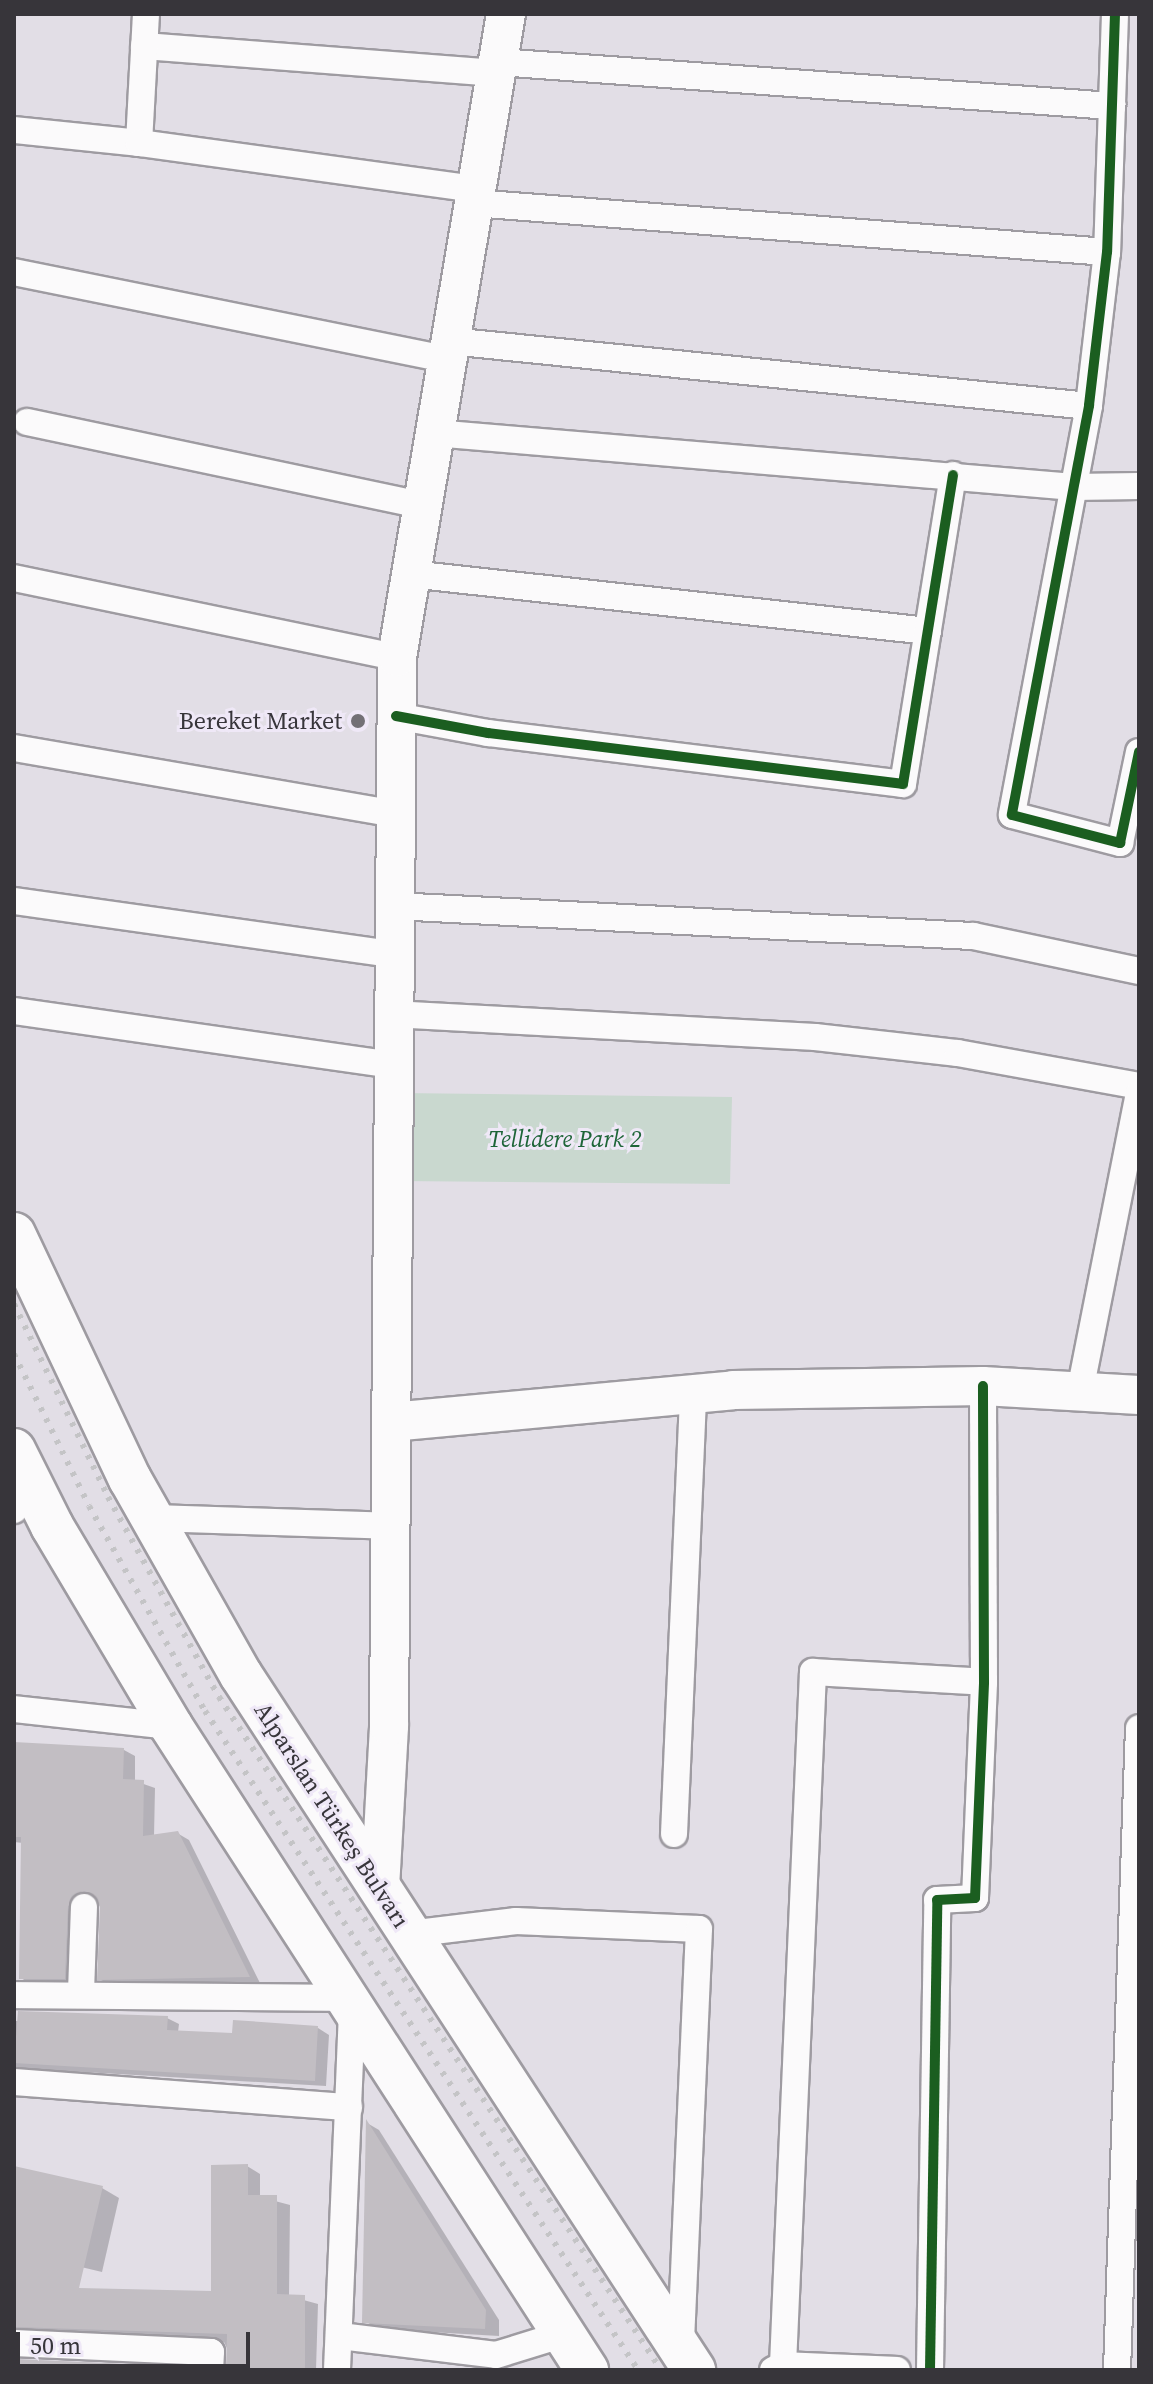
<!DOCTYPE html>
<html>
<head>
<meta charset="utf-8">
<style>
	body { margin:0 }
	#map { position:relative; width:1153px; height:2384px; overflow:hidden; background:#e2dee6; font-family:"Source Serif 4",serif }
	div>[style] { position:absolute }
	.green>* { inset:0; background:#c9d8cf }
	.shadow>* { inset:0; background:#0003 }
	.building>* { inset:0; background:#c2bec3 }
	.roads { filter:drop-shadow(2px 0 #9e9ba1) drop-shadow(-2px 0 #9e9ba1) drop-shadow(0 2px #9e9ba1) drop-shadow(0 -2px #9e9ba1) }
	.minor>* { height:26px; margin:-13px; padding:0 13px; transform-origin:13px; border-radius:13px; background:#fbfafb }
	.secondary>* { height:38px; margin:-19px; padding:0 19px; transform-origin:19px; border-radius:19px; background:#fbfafb }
	.primary>* { height:42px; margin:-21px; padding:0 21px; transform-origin:21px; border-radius:21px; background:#fbfafb }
	.rail>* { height:6px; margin-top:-3px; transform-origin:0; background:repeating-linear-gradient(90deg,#c4c4c6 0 4px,transparent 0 12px) }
	.cycleway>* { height:10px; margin:-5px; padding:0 5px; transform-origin:5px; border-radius:5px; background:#1b5e20 }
	.dots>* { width:22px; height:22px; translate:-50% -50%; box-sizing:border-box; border:4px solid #efe8f7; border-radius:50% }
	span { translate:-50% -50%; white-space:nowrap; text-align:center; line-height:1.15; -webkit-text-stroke:6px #efe8f7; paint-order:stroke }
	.poi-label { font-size:24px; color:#37353a }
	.right { translate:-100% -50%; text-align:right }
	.park-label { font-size:24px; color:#1e6538; font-style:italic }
	.street-label { font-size:24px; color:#37353a }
	.frame { position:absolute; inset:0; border:16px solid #37353a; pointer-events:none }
	.scale { position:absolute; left:16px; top:2332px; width:234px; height:36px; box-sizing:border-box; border:4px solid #37353a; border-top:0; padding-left:10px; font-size:24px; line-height:28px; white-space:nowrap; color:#37353a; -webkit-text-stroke:6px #efe8f7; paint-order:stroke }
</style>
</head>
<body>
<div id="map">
	<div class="green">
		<div style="clip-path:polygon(398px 1093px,732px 1097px,730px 1184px,398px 1181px)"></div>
	</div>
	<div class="shadow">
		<div style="clip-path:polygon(14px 1745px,124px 1750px,135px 1756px,135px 1781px,155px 1788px,154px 1837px,177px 1833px,189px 1840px,260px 1983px,111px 1985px,99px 1979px,102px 1906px,97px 1896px,79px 1912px,77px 1985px,32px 1985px,21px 1978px,23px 1843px,14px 1842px)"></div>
		<div style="clip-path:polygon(20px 2013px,167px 2018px,179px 2024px,178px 2032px,234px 2035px,318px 2028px,329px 2035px,326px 2086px,14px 2068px,14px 2021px,20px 2021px)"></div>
		<div style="clip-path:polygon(367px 2123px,379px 2130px,499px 2320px,499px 2336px,378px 2329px,365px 2321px)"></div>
		<div style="clip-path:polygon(247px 2166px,260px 2174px,260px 2197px,290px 2205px,289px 2296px,318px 2304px,316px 2370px,225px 2370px,229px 2352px,224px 2342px,14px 2336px,14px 2287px,213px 2294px)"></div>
		<div style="clip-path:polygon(14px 2168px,102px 2188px,119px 2198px,102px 2272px,14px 2251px)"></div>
		<div style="clip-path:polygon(17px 2361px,194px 2369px,195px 2370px,16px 2370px)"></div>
	</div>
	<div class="building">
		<div style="clip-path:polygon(14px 1742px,124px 1748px,123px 1779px,144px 1780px,143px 1836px,178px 1831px,250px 1977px,97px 1980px,100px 1907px,93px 1894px,84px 1891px,68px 1906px,65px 1979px,19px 1979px,21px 1837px,14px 1837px)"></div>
		<div style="clip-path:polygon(18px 2011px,168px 2016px,167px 2030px,232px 2033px,233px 2020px,318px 2026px,315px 2081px,14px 2063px)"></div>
		<div style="clip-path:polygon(366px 2119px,486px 2310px,485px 2329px,362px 2323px)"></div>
		<div style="clip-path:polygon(248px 2164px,248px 2195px,277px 2195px,277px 2294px,305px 2295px,305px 2370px,226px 2370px,227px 2334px,14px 2327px,14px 2166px,103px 2186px,79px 2288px,211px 2291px,211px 2165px)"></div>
		<div style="clip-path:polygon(15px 2359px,130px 2364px,130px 2370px,14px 2370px)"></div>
	</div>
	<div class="roads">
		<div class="minor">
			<div style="left:1115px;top:14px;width:238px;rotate:91.9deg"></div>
			<div style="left:1107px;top:252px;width:155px;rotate:96.7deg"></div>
			<div style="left:1089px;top:406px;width:416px;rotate:100.7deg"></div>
			<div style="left:1012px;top:815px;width:112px;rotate:14.5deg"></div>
			<div style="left:1120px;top:843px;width:93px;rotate:-78.2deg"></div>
			<div style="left:144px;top:46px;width:353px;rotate:4.4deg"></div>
			<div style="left:498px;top:62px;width:616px;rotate:4.1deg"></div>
			<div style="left:14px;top:130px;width:126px;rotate:5.9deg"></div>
			<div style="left:139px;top:143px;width:129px;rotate:-86.9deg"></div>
			<div style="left:139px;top:143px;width:340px;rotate:7.8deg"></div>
			<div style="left:473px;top:203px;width:636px;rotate:4.42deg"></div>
			<div style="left:14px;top:272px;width:442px;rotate:11.4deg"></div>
			<div style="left:450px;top:341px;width:642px;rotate:5.81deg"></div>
			<div style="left:27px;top:422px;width:404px;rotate:11.9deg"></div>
			<div style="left:434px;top:433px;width:642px;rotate:4.82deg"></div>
			<div style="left:1074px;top:487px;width:65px;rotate:-0.9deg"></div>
			<div style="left:410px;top:574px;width:521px;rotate:6.28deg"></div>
			<div style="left:14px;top:578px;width:391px;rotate:11.7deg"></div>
			<div style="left:396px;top:716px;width:94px;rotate:10.5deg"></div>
			<div style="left:488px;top:733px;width:418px;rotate:7deg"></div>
			<div style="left:903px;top:784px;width:313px;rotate:-80.8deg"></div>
			<div style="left:14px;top:748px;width:387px;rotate:9.8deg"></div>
			<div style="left:14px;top:901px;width:383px;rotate:8deg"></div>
			<div style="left:394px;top:906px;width:580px;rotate:2.97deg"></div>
			<div style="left:973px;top:936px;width:170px;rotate:11.9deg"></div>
			<div style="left:14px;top:1011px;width:383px;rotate:8.1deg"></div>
			<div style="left:392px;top:1014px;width:424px;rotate:3.1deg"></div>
			<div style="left:815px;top:1037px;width:144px;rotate:6.4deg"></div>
			<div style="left:958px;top:1053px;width:184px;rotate:10.3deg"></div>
			<div style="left:1080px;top:1391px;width:304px;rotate:-78.8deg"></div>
			<div style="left:14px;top:1510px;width:46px;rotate:-81.2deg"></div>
			<div style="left:152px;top:1518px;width:238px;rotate:1.9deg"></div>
			<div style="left:14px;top:1709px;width:158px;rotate:6.2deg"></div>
			<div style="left:674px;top:1834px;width:440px;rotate:-87.5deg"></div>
			<div style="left:409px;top:1934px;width:108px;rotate:-6.9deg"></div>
			<div style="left:516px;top:1921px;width:183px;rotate:2.5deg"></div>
			<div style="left:699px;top:1929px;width:420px;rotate:92.5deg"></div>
			<div style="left:81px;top:1992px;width:85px;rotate:-88deg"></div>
			<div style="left:14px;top:1995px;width:330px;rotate:0.5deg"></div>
			<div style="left:14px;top:2082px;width:336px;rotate:4.3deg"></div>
			<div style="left:340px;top:2336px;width:157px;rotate:6.9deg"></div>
			<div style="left:496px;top:2355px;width:71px;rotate:-17.2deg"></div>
			<div style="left:14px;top:2343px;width:197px;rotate:2.6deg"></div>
			<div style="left:211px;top:2352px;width:18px;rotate:93deg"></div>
			<div style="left:783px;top:2365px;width:694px;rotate:-87.52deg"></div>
			<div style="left:813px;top:1672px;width:171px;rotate:3.3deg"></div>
			<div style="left:337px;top:2370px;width:360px;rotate:-87.6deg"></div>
			<div style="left:773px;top:2370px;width:11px;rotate:-27deg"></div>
			<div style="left:783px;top:2365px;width:114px;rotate:2.5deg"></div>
			<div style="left:930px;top:2370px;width:470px;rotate:-89.1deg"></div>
			<div style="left:937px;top:1900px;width:38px;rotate:-3deg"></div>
			<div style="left:975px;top:1898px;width:216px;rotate:-87.6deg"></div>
			<div style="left:984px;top:1682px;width:296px;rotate:-90.2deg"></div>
			<div style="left:1117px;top:2370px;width:642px;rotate:-88.04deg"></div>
		</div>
		<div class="secondary">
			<div style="left:391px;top:1422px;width:343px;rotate:-5.3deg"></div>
			<div style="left:733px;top:1390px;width:250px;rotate:-0.9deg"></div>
			<div style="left:983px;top:1386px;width:156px;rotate:3.3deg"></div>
			<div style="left:380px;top:1888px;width:162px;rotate:-86.8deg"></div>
			<div style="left:389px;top:1726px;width:1069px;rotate:-89.57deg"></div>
			<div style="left:397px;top:657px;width:652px;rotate:-80.38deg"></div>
		</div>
		<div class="primary">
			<div style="left:14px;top:1234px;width:271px;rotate:64.7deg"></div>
			<div style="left:130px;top:1479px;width:225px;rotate:60.5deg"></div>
			<div style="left:241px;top:1675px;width:830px;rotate:56.9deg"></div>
			<div style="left:14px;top:1450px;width:85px;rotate:63.4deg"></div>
			<div style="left:52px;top:1526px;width:233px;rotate:59.2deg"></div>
			<div style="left:171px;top:1726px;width:767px;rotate:57.14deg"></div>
		</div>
	</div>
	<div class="rail">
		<div style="left:14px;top:1304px;width:215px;rotate:64deg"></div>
		<div style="left:108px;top:1497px;width:229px;rotate:61deg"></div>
		<div style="left:219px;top:1697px;width:805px;rotate:56.7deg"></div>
		<div style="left:14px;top:1354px;width:169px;rotate:63.7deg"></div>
		<div style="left:89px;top:1506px;width:236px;rotate:60.5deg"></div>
		<div style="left:205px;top:1711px;width:789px;rotate:56.69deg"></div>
	</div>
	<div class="cycleway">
		<div style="left:1115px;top:14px;width:238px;rotate:91.9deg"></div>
		<div style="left:1107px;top:252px;width:155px;rotate:96.7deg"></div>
		<div style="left:1089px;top:406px;width:416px;rotate:100.7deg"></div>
		<div style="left:1012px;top:815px;width:112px;rotate:14.5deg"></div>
		<div style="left:1120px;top:843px;width:93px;rotate:-78.2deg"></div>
		<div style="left:396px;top:716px;width:94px;rotate:10.5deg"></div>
		<div style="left:488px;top:733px;width:418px;rotate:7deg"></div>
		<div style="left:903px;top:784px;width:313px;rotate:-80.8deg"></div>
		<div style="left:930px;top:2370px;width:470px;rotate:-89.1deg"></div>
		<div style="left:937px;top:1900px;width:38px;rotate:-3deg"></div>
		<div style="left:975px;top:1898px;width:216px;rotate:-87.6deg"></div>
		<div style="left:984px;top:1682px;width:296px;rotate:-90.2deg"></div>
	</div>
	<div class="dots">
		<div style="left:358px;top:721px;background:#737076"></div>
	</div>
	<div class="poi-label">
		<span class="right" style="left:342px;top:721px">Bereket Market</span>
	</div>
	<div class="park-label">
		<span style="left:565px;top:1139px">Tellidere Park 2</span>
	</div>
	<div class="street-label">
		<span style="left:332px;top:1815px;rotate:57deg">Alparslan Türkeş Bulvarı</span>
	</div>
	<div class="frame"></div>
	<div class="scale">50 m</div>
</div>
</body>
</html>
